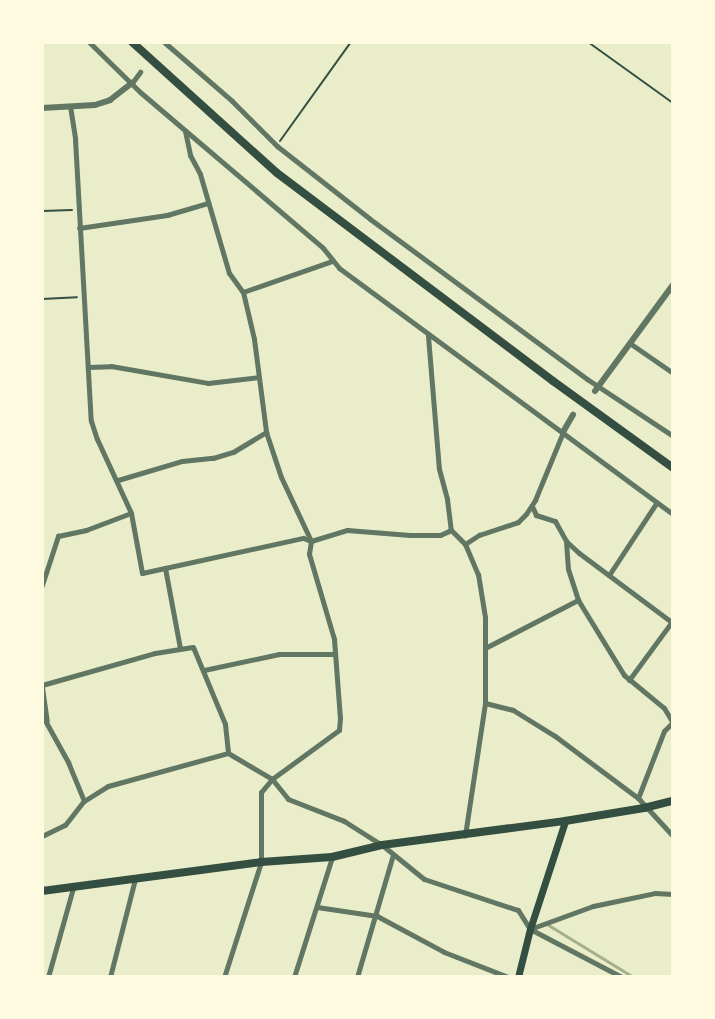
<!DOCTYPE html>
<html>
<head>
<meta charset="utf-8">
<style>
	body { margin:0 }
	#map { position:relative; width:715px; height:1019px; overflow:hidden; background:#e9edc9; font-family:"Sofia Sans Condensed",sans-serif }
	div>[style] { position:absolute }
	.stream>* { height:3px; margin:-1.5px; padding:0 1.5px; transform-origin:1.5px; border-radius:1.5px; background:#a3b18a }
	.path>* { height:2px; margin:-1px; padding:0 1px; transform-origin:1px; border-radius:1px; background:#344e41 }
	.minor>* { height:5px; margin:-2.5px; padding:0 2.5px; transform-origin:2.5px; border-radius:2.5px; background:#617663 }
	.tertiary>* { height:6px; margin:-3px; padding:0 3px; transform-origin:3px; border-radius:3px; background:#617663 }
	.secondary>* { height:7px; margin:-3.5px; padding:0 3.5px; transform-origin:3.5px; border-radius:3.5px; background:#344e41 }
	.trunk>* { height:8px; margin:-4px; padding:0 4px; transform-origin:4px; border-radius:4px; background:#344e41 }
	span { translate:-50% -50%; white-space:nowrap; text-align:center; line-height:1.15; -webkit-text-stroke:5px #fefae0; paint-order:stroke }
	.frame { position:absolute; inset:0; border:44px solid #fefae0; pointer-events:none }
</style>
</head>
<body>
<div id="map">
	<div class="stream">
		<div style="left:545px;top:923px;width:103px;rotate:31.5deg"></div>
	</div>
	<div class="path">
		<div style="left:588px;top:42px;width:105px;rotate:35.7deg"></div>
		<div style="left:280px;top:141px;width:122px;rotate:-54.4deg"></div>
		<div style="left:42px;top:211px;width:30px;rotate:-2deg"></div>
		<div style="left:42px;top:299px;width:35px;rotate:-3deg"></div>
	</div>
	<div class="minor">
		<div style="left:89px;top:42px;width:71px;rotate:44.4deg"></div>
		<div style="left:140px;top:92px;width:240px;rotate:40.4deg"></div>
		<div style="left:323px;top:248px;width:26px;rotate:51deg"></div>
		<div style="left:339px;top:268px;width:415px;rotate:36.4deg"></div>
		<div style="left:164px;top:42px;width:90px;rotate:40.9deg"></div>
		<div style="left:232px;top:101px;width:64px;rotate:45deg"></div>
		<div style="left:277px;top:146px;width:118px;rotate:38.1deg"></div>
		<div style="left:370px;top:219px;width:270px;rotate:36.4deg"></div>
		<div style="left:587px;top:379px;width:103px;rotate:33.5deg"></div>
		<div style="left:132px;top:83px;width:14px;rotate:-54deg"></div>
		<div style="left:70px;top:106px;width:33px;rotate:81deg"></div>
		<div style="left:75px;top:139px;width:282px;rotate:86.8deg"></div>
		<div style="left:91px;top:421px;width:19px;rotate:72deg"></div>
		<div style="left:97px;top:439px;width:81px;rotate:65.3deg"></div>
		<div style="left:131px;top:513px;width:61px;rotate:79.6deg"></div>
		<div style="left:142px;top:573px;width:165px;rotate:-12.3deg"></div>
		<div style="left:303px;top:538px;width:9px;rotate:21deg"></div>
		<div style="left:311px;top:541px;width:38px;rotate:-17deg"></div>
		<div style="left:347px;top:530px;width:63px;rotate:4.5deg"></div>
		<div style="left:410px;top:535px;width:30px"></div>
		<div style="left:440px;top:535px;width:12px;rotate:-24deg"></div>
		<div style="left:185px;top:131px;width:25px;rotate:78deg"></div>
		<div style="left:190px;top:155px;width:21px;rotate:62deg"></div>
		<div style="left:200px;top:174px;width:103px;rotate:73.7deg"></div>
		<div style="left:229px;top:273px;width:24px;rotate:54deg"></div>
		<div style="left:243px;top:292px;width:48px;rotate:76.8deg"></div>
		<div style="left:254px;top:339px;width:94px;rotate:82.6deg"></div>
		<div style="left:266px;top:432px;width:47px;rotate:71.6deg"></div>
		<div style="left:281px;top:477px;width:71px;rotate:64.9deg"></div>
		<div style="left:311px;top:541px;width:13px;rotate:99deg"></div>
		<div style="left:309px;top:554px;width:89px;rotate:73.6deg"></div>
		<div style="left:334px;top:639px;width:79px;rotate:85.7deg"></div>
		<div style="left:340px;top:718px;width:12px;rotate:95deg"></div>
		<div style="left:339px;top:730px;width:83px;rotate:143.8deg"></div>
		<div style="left:272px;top:779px;width:17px;rotate:130deg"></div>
		<div style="left:261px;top:792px;width:70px;rotate:90deg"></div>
		<div style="left:261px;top:862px;width:121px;rotate:107.8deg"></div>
		<div style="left:79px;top:228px;width:89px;rotate:-8.4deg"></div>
		<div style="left:167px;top:215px;width:43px;rotate:-16.3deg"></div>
		<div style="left:243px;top:292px;width:94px;rotate:-19.2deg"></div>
		<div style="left:428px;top:336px;width:133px;rotate:85.3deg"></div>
		<div style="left:439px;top:469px;width:31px;rotate:75deg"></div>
		<div style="left:447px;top:499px;width:31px;rotate:83deg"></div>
		<div style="left:451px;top:530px;width:20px;rotate:45deg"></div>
		<div style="left:465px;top:544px;width:33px;rotate:67deg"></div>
		<div style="left:478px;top:574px;width:44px;rotate:80.8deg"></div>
		<div style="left:485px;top:617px;width:86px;rotate:90deg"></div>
		<div style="left:485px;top:703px;width:134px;rotate:98.6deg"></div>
		<div style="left:631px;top:344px;width:51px;rotate:34.6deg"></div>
		<div style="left:88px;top:367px;width:23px;rotate:-2deg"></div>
		<div style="left:111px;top:366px;width:98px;rotate:9.9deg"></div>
		<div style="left:208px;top:383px;width:51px;rotate:-6.7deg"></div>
		<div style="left:118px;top:480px;width:67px;rotate:-16.5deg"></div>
		<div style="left:182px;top:461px;width:31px;rotate:-6deg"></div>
		<div style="left:213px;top:458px;width:21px;rotate:-17deg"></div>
		<div style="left:233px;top:452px;width:39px;rotate:-31deg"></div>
		<div style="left:532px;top:506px;width:10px;rotate:66deg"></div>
		<div style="left:536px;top:515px;width:20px;rotate:18deg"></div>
		<div style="left:555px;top:521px;width:23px;rotate:61deg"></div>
		<div style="left:566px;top:541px;width:18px;rotate:43deg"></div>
		<div style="left:579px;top:553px;width:117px;rotate:36.7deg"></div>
		<div style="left:566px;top:541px;width:28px;rotate:86deg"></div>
		<div style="left:568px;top:569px;width:33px;rotate:72deg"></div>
		<div style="left:578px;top:600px;width:88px;rotate:58.5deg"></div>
		<div style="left:624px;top:675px;width:52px;rotate:39.5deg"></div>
		<div style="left:664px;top:708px;width:17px;rotate:59deg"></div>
		<div style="left:465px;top:544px;width:17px;rotate:-33deg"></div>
		<div style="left:479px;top:535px;width:41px;rotate:-18.4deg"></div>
		<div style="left:518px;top:522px;width:11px;rotate:-45deg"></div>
		<div style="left:526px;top:514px;width:17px;rotate:-57deg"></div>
		<div style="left:535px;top:500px;width:74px;rotate:-67.6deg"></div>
		<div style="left:165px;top:568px;width:81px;rotate:79.4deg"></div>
		<div style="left:609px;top:575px;width:87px;rotate:-56.7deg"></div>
		<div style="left:42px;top:585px;width:52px;rotate:-71.9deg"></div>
		<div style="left:58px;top:536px;width:29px;rotate:-12deg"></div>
		<div style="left:86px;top:530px;width:48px;rotate:-20.7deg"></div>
		<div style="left:485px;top:648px;width:105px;rotate:-27.3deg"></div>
		<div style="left:204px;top:670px;width:77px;rotate:-12deg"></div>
		<div style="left:279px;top:654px;width:56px"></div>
		<div style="left:629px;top:680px;width:74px;rotate:-53.7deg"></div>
		<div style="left:42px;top:685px;width:117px;rotate:-15.8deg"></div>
		<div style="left:155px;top:653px;width:38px;rotate:-9deg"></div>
		<div style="left:193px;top:647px;width:83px;rotate:67.4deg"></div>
		<div style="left:225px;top:724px;width:29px;rotate:84deg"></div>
		<div style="left:42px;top:687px;width:34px;rotate:82deg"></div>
		<div style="left:485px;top:703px;width:29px;rotate:14deg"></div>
		<div style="left:513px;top:710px;width:49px;rotate:31.8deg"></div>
		<div style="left:555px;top:736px;width:104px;rotate:36.8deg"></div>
		<div style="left:638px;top:798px;width:52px;rotate:47.4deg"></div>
		<div style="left:42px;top:715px;width:54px;rotate:61deg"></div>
		<div style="left:68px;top:762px;width:42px;rotate:67.7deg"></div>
		<div style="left:638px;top:798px;width:72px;rotate:-68.8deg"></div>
		<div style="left:664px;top:731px;width:13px;rotate:-45deg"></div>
		<div style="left:42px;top:836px;width:25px;rotate:-26deg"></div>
		<div style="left:65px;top:825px;width:31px;rotate:-52deg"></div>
		<div style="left:84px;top:801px;width:28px;rotate:-32deg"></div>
		<div style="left:108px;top:786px;width:124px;rotate:-15.4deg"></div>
		<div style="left:228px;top:753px;width:51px;rotate:30.6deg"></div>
		<div style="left:272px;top:779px;width:26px;rotate:51deg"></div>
		<div style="left:288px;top:799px;width:60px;rotate:21.4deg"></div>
		<div style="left:344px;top:821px;width:45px;rotate:32.3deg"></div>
		<div style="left:382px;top:845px;width:54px;rotate:39deg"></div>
		<div style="left:424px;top:879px;width:99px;rotate:18.3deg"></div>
		<div style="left:518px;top:910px;width:22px;rotate:58deg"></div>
		<div style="left:530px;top:929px;width:104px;rotate:27.6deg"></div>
		<div style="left:317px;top:907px;width:61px;rotate:8.5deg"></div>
		<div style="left:377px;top:916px;width:76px;rotate:28.2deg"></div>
		<div style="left:444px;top:952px;width:69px;rotate:21.3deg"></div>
		<div style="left:530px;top:929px;width:67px;rotate:-20.1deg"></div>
		<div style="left:593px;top:906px;width:63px;rotate:-11.8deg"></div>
		<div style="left:655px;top:893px;width:18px;rotate:3deg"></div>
		<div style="left:48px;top:977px;width:92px;rotate:-74.3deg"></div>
		<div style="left:110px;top:977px;width:101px;rotate:-75.7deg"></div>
		<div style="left:294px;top:977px;width:126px;rotate:-72.4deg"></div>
		<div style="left:357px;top:977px;width:127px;rotate:-73.6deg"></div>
	</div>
	<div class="tertiary">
		<div style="left:42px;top:108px;width:53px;rotate:-3.2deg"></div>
		<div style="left:95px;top:105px;width:16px;rotate:-18deg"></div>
		<div style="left:110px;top:100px;width:28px;rotate:-38deg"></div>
		<div style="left:595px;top:391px;width:132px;rotate:-53.7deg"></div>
		<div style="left:563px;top:432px;width:20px;rotate:-60deg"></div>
	</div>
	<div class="secondary">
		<div style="left:518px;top:977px;width:49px;rotate:-76deg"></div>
		<div style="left:530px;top:929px;width:114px;rotate:-72deg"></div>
	</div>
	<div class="trunk">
		<div style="left:132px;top:42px;width:195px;rotate:42.1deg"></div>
		<div style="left:277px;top:173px;width:346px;rotate:37deg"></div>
		<div style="left:553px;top:381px;width:148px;rotate:35.9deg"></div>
		<div style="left:42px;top:891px;width:221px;rotate:-7.5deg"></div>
		<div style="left:261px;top:862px;width:71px;rotate:-4deg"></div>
		<div style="left:332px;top:857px;width:51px;rotate:-13.5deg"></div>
		<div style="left:382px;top:845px;width:185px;rotate:-7.5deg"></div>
		<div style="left:565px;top:821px;width:80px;rotate:-9.3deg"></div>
		<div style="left:644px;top:808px;width:30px;rotate:-14deg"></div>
	</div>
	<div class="frame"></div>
</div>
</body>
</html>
